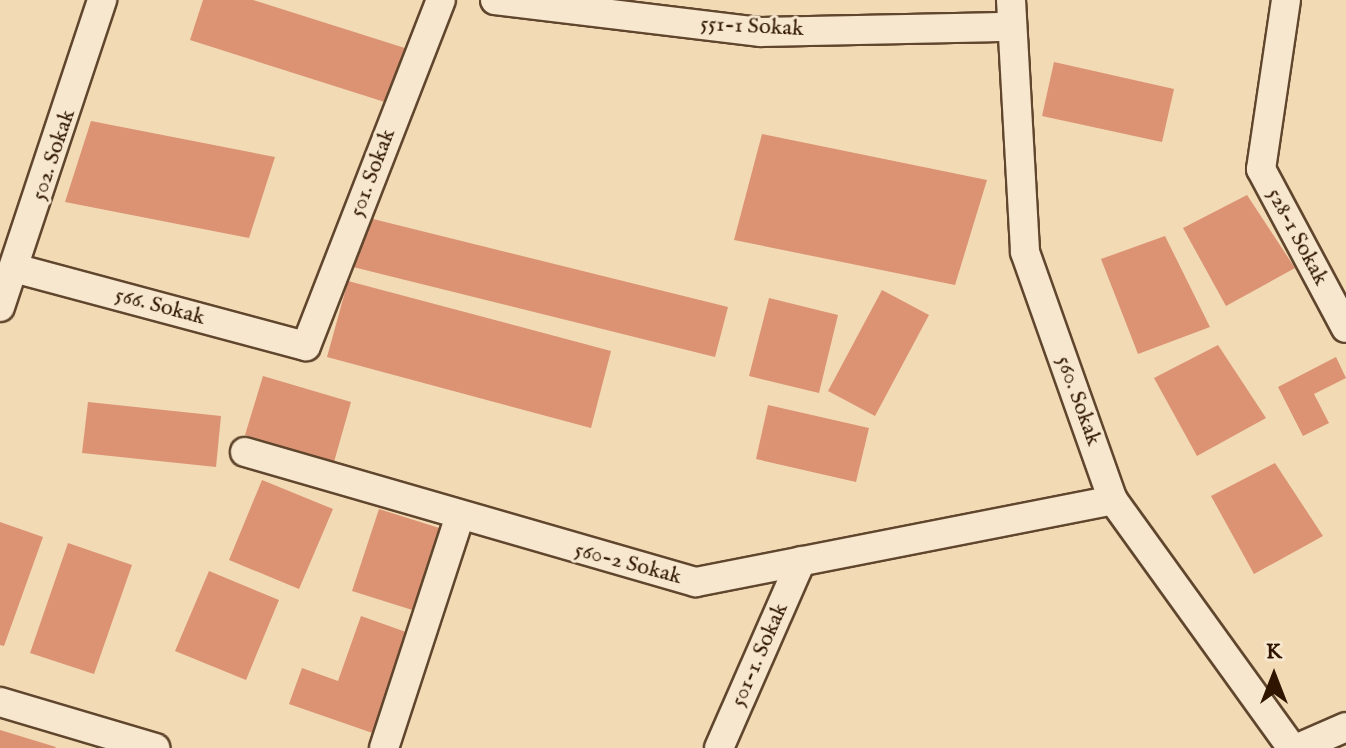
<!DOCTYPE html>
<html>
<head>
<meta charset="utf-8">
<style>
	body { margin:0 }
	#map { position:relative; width:1346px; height:748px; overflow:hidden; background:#f2dab5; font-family:"IM FELL English",serif }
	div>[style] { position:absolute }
	.building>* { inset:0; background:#db9374 }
	.roads { filter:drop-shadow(2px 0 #60462d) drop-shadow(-2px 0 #60462d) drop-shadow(0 2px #60462d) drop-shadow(0 -2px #60462d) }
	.street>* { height:28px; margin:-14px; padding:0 14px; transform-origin:14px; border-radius:14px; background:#f7e7cf }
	span { translate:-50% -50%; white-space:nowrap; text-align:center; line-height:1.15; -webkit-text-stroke:6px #f7e7cf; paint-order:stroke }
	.street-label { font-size:22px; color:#2f1500 }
	.north { position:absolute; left:1234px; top:636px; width:80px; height:80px; -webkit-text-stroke:6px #f7e7cf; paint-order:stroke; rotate:0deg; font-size:22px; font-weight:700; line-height:32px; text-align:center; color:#2f1500 }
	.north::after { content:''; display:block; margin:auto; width:28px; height:36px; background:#2f1500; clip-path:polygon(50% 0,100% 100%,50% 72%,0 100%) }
</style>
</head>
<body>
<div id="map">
	<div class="building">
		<div style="clip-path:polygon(203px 0,253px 0,408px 49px,391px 104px,190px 40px)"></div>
		<div style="clip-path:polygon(1054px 62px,1174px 89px,1162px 142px,1042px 116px)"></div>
		<div style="clip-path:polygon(91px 121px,275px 157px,249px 238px,65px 202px)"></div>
		<div style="clip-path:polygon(762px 134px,987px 180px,955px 285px,734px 240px)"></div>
		<div style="clip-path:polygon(1247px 195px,1295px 268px,1226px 306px,1183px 228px)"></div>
		<div style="clip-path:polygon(365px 217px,728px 307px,715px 357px,353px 267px)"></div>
		<div style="clip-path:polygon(1165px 236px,1210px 327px,1138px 354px,1101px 259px)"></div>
		<div style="clip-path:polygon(348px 281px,611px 351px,591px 428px,327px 357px)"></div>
		<div style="clip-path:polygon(882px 290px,929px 315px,875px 416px,828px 391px)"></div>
		<div style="clip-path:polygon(769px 298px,838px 315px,819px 393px,749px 376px)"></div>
		<div style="clip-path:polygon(1218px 345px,1266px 418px,1197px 456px,1154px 378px)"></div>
		<div style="clip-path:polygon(1336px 357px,1346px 378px,1314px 394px,1329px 423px,1303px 436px,1278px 387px)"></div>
		<div style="clip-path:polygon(263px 376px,351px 402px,334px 462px,245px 435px)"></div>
		<div style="clip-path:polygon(88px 402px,221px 416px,216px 467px,82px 453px)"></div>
		<div style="clip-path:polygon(768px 405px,869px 428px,856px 482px,756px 459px)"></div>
		<div style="clip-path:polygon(1275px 463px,1323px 536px,1254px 574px,1211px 496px)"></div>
		<div style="clip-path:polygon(262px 480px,333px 509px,299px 589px,229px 560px)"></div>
		<div style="clip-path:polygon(379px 509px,452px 532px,425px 614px,352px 591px)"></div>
		<div style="clip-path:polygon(0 522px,43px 537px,4px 646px,0 645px)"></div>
		<div style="clip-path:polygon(68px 543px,132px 565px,94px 674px,30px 653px)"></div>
		<div style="clip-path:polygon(209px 571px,279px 600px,246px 680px,175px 651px)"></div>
		<div style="clip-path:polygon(361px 616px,420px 637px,384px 737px,289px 704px,302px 668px,338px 681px)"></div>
		<div style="clip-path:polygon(0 730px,56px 747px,55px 748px,0 748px)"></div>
	</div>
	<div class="roads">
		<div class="street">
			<div style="left:495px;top:0;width:268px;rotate:6.9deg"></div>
			<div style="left:761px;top:32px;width:249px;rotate:-1.2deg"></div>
			<div style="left:1011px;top:0;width:252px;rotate:86.8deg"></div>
			<div style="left:1025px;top:252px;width:263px;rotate:70.5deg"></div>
			<div style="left:1113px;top:500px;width:306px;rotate:54.2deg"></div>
			<div style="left:1286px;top:0;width:171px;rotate:98.4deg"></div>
			<div style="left:1261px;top:169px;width:180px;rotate:61.9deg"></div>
			<div style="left:14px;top:268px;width:302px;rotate:15deg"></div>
			<div style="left:306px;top:346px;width:371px;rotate:-68.7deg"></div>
			<div style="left:0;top:307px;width:324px;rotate:-71.6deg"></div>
			<div style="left:245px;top:452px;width:469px;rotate:16.1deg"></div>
			<div style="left:696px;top:582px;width:425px;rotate:-11.1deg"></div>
			<div style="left:0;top:702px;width:162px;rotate:16.5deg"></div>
			<div style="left:384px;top:748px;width:245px;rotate:-71.9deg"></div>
			<div style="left:719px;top:748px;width:204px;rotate:-66.3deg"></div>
			<div style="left:1298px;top:748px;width:52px;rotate:-23.6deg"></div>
		</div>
	</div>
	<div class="street-label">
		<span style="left:752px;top:27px;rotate:3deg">551-1 Sokak</span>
		<span style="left:54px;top:155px;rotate:-71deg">502. Sokak</span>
		<span style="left:373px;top:173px;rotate:-69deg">501. Sokak</span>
		<span style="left:1297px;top:237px;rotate:62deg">528-1 Sokak</span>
		<span style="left:160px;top:307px;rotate:15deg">566. Sokak</span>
		<span style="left:1078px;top:401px;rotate:70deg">560. Sokak</span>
		<span style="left:628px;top:564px;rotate:15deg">560-2 Sokak</span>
		<span style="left:760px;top:655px;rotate:-66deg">501-1. Sokak</span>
	</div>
	<div class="north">K</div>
</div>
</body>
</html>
